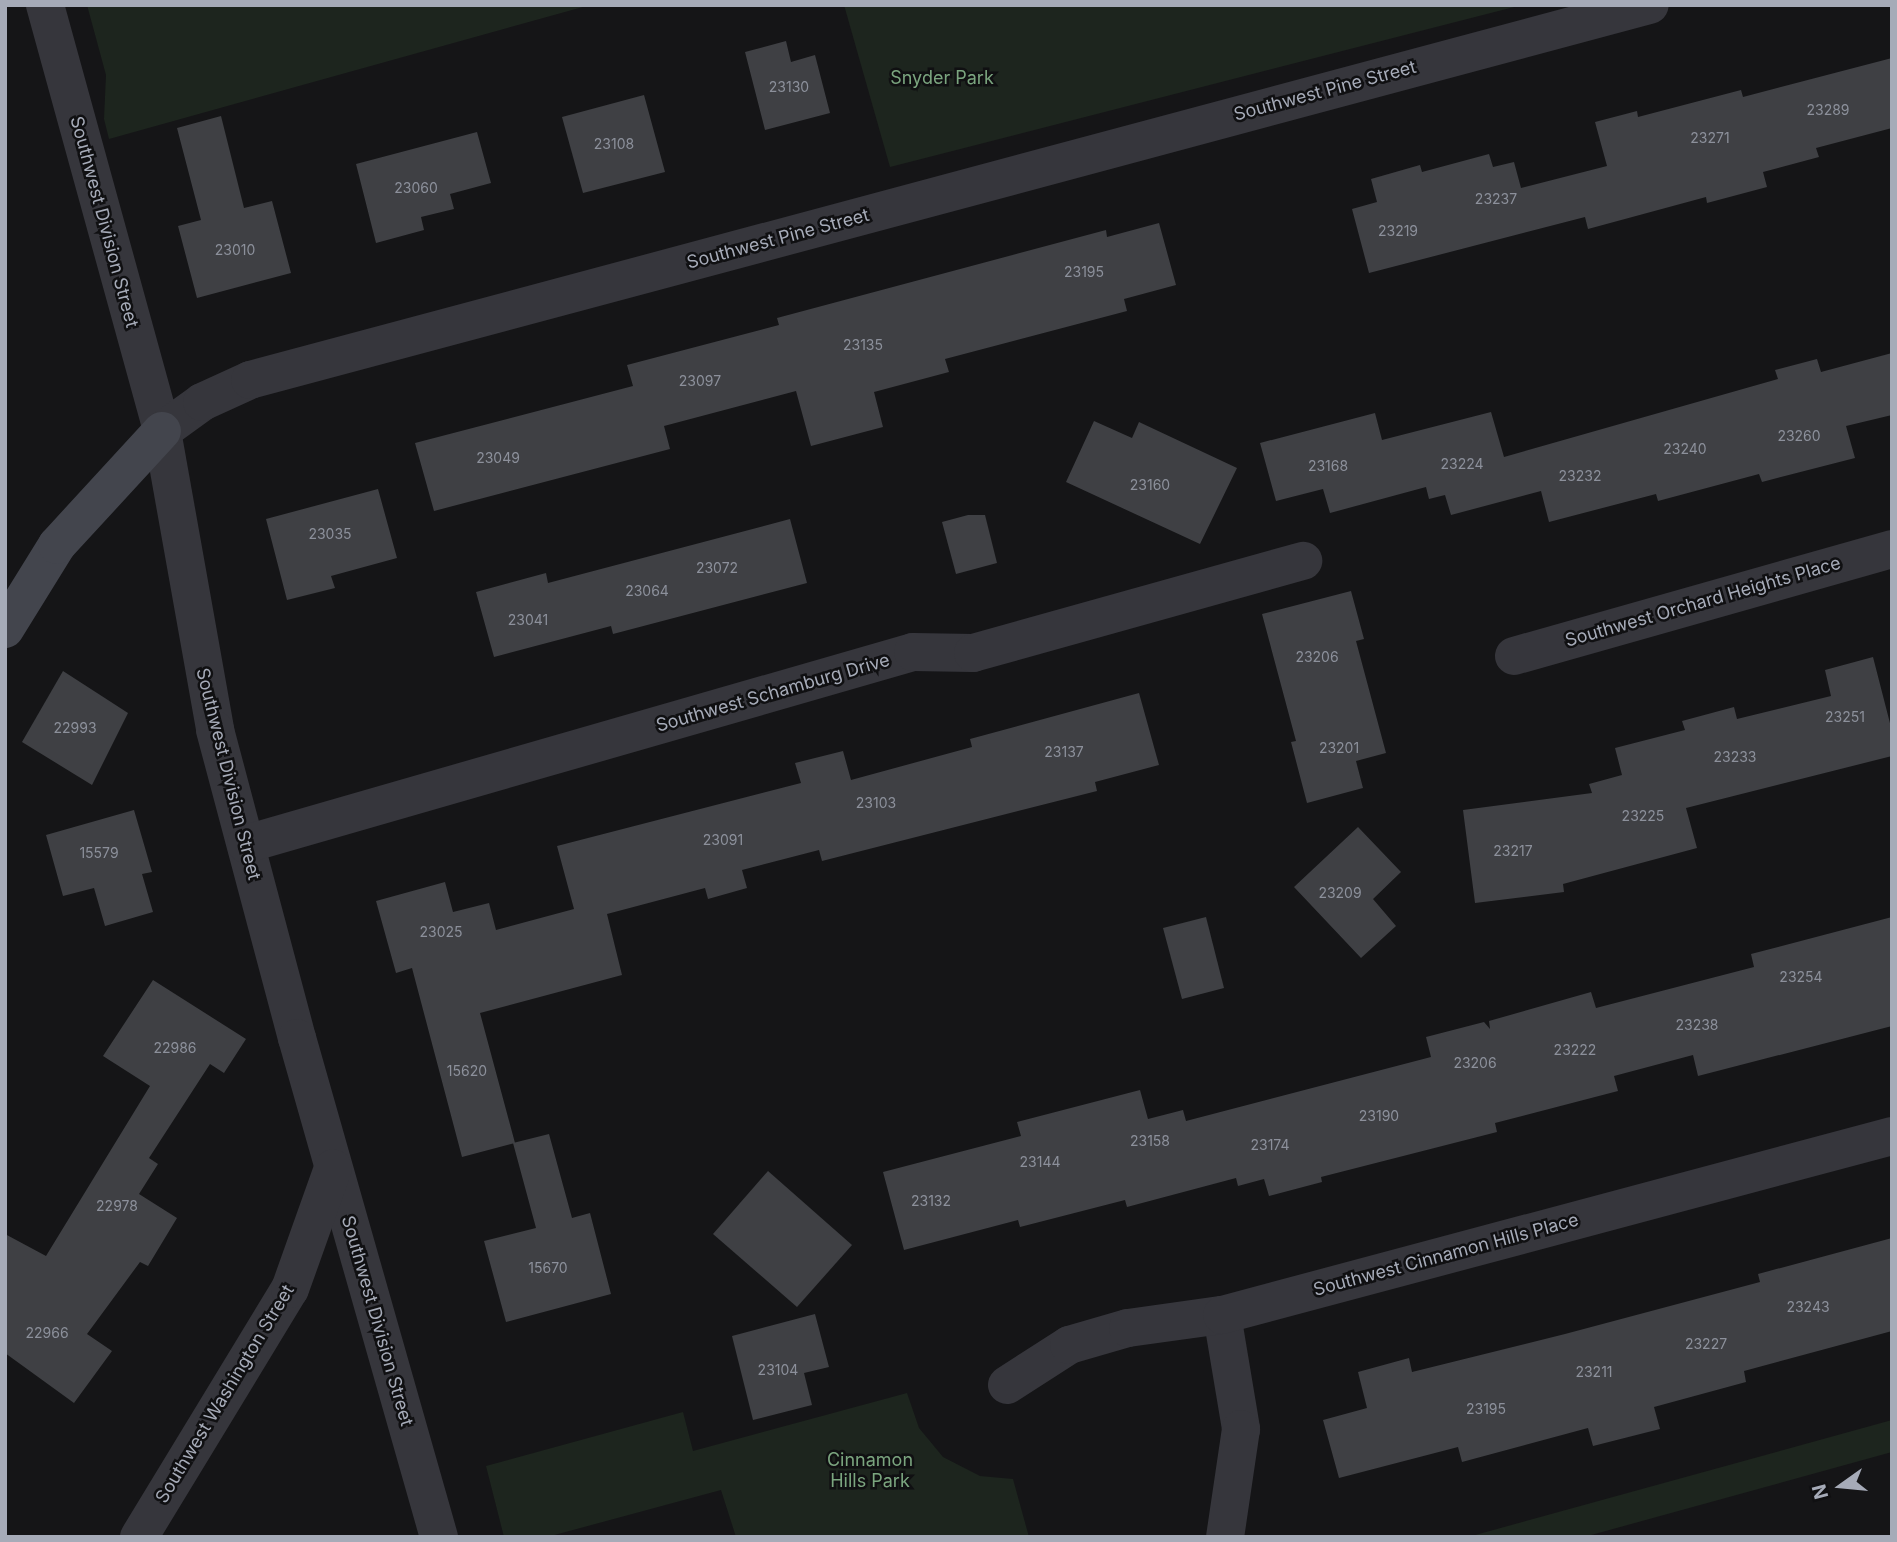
<!DOCTYPE html>
<html>
<head>
<meta charset="utf-8">
<style>
	body { margin:0 }
	#map { position:relative; width:1897px; height:1542px; overflow:hidden; background:#151517; font-family:Inter,sans-serif }
	div>[style] { position:absolute }
	.green>* { inset:0; background:#1d251e }
	.building>* { inset:0; background:#3f4044 }
	.street>* { height:38px; margin:-19px; padding:0 19px; transform-origin:19px; border-radius:19px; background:#36363c }
	.secondary>* { height:38px; margin:-19px; padding:0 19px; transform-origin:19px; border-radius:19px; background:#43454d }
	span { translate:-50% -50%; white-space:nowrap; text-align:center; line-height:1.15; -webkit-text-stroke:5px #101012; paint-order:stroke }
	.number-label { font-size:14px; color:#8c909b }
	.number-label span { -webkit-text-stroke-width:0 }
	.park-label { font-size:18px; color:#7ba57f }
	.street-label { font-size:18px; color:#a6abb8 }
	.frame { position:absolute; inset:0; border:7px solid #a6abb8; pointer-events:none }
	.north { position:absolute; left:1806px; top:1451px; width:70px; height:70px; -webkit-text-stroke:5px #101012; paint-order:stroke; rotate:255deg; font-size:19px; font-weight:700; line-height:28px; text-align:center; color:#a6abb8 }
	.north::after { content:''; display:block; margin:auto; width:24px; height:32px; background:#a6abb8; clip-path:polygon(50% 0,100% 100%,50% 72%,0 100%) }
</style>
</head>
<body>
<div id="map">
	<div class="green">
		<div style="clip-path:polygon(87px 5px,590px 5px,109px 139px,104px 119px,106px 75px)"></div>
		<div style="clip-path:polygon(844px 5px,1522px 5px,890px 167px)"></div>
		<div style="clip-path:polygon(907px 1393px,919px 1428px,943px 1457px,980px 1476px,1013px 1479px,1029px 1537px,736px 1537px,721px 1490px,547px 1537px,504px 1537px,486px 1466px,683px 1412px,693px 1451px)"></div>
		<div style="clip-path:polygon(1892px 1420px,1892px 1452px,1584px 1537px,1468px 1537px)"></div>
	</div>
	<div class="building">
		<div style="clip-path:polygon(786px 41px,791px 62px,815px 55px,830px 113px,765px 130px,745px 52px)"></div>
		<div style="clip-path:polygon(1892px 58px,1892px 128px,1816px 148px,1819px 157px,1763px 172px,1767px 187px,1707px 203px,1706px 197px,1588px 229px,1585px 217px,1369px 273px,1352px 209px,1377px 202px,1371px 179px,1420px 165px,1422px 172px,1489px 154px,1493px 167px,1514px 162px,1521px 188px,1607px 166px,1595px 122px,1637px 111px,1638px 117px,1741px 90px,1743px 97px)"></div>
		<div style="clip-path:polygon(644px 95px,665px 172px,583px 193px,562px 117px)"></div>
		<div style="clip-path:polygon(221px 116px,244px 208px,272px 201px,291px 273px,197px 298px,178px 226px,201px 220px,177px 128px)"></div>
		<div style="clip-path:polygon(477px 132px,491px 183px,450px 194px,454px 209px,421px 217px,424px 230px,376px 243px,356px 164px)"></div>
		<div style="clip-path:polygon(1159px 223px,1176px 285px,1124px 299px,1127px 311px,945px 359px,949px 372px,874px 392px,883px 427px,811px 446px,796px 391px,664px 426px,670px 449px,434px 511px,415px 443px,633px 386px,627px 365px,779px 325px,777px 318px,1106px 230px,1107px 237px)"></div>
		<div style="clip-path:polygon(1892px 353px,1892px 415px,1846px 426px,1855px 458px,1762px 482px,1759px 474px,1658px 501px,1656px 494px,1549px 522px,1541px 491px,1451px 515px,1445px 495px,1429px 499px,1426px 487px,1330px 513px,1323px 489px,1276px 501px,1260px 443px,1375px 413px,1382px 440px,1491px 412px,1504px 457px,1778px 379px,1775px 370px,1817px 359px,1821px 372px)"></div>
		<div style="clip-path:polygon(1094px 421px,1132px 438px,1139px 422px,1237px 468px,1200px 544px,1066px 482px)"></div>
		<div style="clip-path:polygon(378px 489px,397px 558px,331px 576px,335px 588px,287px 600px,266px 519px)"></div>
		<div style="clip-path:polygon(968px 515px,985px 515px,997px 563px,956px 574px,942px 522px)"></div>
		<div style="clip-path:polygon(790px 519px,807px 583px,613px 634px,611px 626px,494px 657px,476px 592px,546px 573px,548px 583px)"></div>
		<div style="clip-path:polygon(1351px 591px,1364px 639px,1356px 641px,1386px 753px,1356px 761px,1363px 788px,1307px 803px,1291px 742px,1296px 741px,1262px 614px)"></div>
		<div style="clip-path:polygon(1873px 657px,1892px 731px,1892px 756px,1686px 808px,1697px 848px,1563px 884px,1564px 892px,1475px 903px,1463px 810px,1592px 793px,1589px 784px,1622px 775px,1615px 748px,1685px 730px,1682px 721px,1734px 707px,1737px 719px,1831px 696px,1825px 670px)"></div>
		<div style="clip-path:polygon(63px 671px,128px 713px,92px 785px,22px 742px)"></div>
		<div style="clip-path:polygon(1139px 693px,1159px 765px,1095px 782px,1097px 791px,822px 861px,819px 850px,742px 870px,747px 888px,708px 899px,705px 888px,607px 914px,622px 975px,480px 1013px,515px 1143px,462px 1157px,412px 968px,396px 973px,376px 901px,445px 882px,453px 912px,489px 903px,496px 930px,574px 909px,557px 846px,801px 783px,795px 763px,843px 751px,851px 780px,972px 747px,970px 739px)"></div>
		<div style="clip-path:polygon(134px 810px,152px 872px,142px 874px,153px 912px,105px 926px,94px 888px,63px 896px,46px 835px)"></div>
		<div style="clip-path:polygon(1358px 827px,1401px 872px,1373px 899px,1396px 926px,1361px 958px,1294px 887px)"></div>
		<div style="clip-path:polygon(1206px 917px,1224px 988px,1182px 999px,1163px 928px)"></div>
		<div style="clip-path:polygon(1892px 917px,1892px 1026px,1698px 1076px,1693px 1055px,1614px 1076px,1618px 1091px,1495px 1123px,1497px 1132px,1321px 1177px,1322px 1182px,1269px 1196px,1264px 1179px,1238px 1186px,1236px 1178px,1127px 1207px,1125px 1200px,1020px 1227px,1018px 1220px,904px 1250px,883px 1172px,1021px 1136px,1017px 1122px,1140px 1090px,1148px 1119px,1183px 1110px,1186px 1121px,1431px 1057px,1426px 1037px,1484px 1022px,1490px 1029px,1489px 1021px,1591px 992px,1596px 1008px,1754px 967px,1751px 954px)"></div>
		<div style="clip-path:polygon(153px 980px,246px 1039px,224px 1073px,210px 1064px,149px 1158px,158px 1164px,139px 1194px,177px 1218px,148px 1266px,140px 1262px,87px 1334px,112px 1351px,74px 1403px,5px 1353px,5px 1234px,46px 1256px,150px 1086px,103px 1056px)"></div>
		<div style="clip-path:polygon(549px 1134px,572px 1218px,590px 1213px,611px 1294px,506px 1322px,484px 1241px,536px 1228px,513px 1143px)"></div>
		<div style="clip-path:polygon(768px 1171px,852px 1245px,797px 1307px,713px 1234px)"></div>
		<div style="clip-path:polygon(1892px 1238px,1892px 1331px,1744px 1371px,1746px 1382px,1654px 1407px,1660px 1429px,1593px 1446px,1588px 1428px,1462px 1462px,1458px 1447px,1339px 1478px,1323px 1420px,1367px 1408px,1358px 1372px,1409px 1358px,1412px 1372px,1565px 1334px,1760px 1282px,1758px 1274px)"></div>
		<div style="clip-path:polygon(815px 1314px,829px 1367px,804px 1373px,812px 1405px,753px 1420px,732px 1336px)"></div>
	</div>
	<div class="street">
		<div style="left:45px;top:5px;width:442px;rotate:74.6deg"></div>
		<div style="left:162px;top:431px;width:304px;rotate:79.9deg"></div>
		<div style="left:215px;top:730px;width:319px;rotate:75.1deg"></div>
		<div style="left:297px;top:1038px;width:519px;rotate:74.12deg"></div>
		<div style="left:162px;top:431px;width:49px;rotate:-35.9deg"></div>
		<div style="left:202px;top:402px;width:53px;rotate:-24.6deg"></div>
		<div style="left:250px;top:380px;width:1449px;rotate:-15deg"></div>
		<div style="left:1514px;top:656px;width:393px;rotate:-15.8deg"></div>
		<div style="left:246px;top:844px;width:694px;rotate:-16.06deg"></div>
		<div style="left:913px;top:652px;width:60px;rotate:1deg"></div>
		<div style="left:973px;top:653px;width:343px;rotate:-15.6deg"></div>
		<div style="left:1222px;top:1315px;width:116px;rotate:80.5deg"></div>
		<div style="left:1241px;top:1429px;width:109px;rotate:98.4deg"></div>
		<div style="left:1007px;top:1385px;width:74px;rotate:-32.8deg"></div>
		<div style="left:1069px;top:1345px;width:61px;rotate:-16.1deg"></div>
		<div style="left:1128px;top:1328px;width:95px;rotate:-7.9deg"></div>
		<div style="left:1222px;top:1315px;width:693px;rotate:-14.96deg"></div>
		<div style="left:139px;top:1537px;width:290px;rotate:-58.7deg"></div>
		<div style="left:290px;top:1289px;width:128px;rotate:-70.4deg"></div>
	</div>
	<div class="secondary">
		<div style="left:5px;top:629px;width:99px;rotate:-58.2deg"></div>
		<div style="left:57px;top:545px;width:155px;rotate:-47.4deg"></div>
	</div>
	<div class="number-label">
		<span style="left:789px;top:87px">23130</span>
		<span style="left:1828px;top:110px">23289</span>
		<span style="left:1710px;top:138px">23271</span>
		<span style="left:614px;top:144px">23108</span>
		<span style="left:416px;top:188px">23060</span>
		<span style="left:1496px;top:199px">23237</span>
		<span style="left:1398px;top:231px">23219</span>
		<span style="left:235px;top:250px">23010</span>
		<span style="left:1084px;top:272px">23195</span>
		<span style="left:863px;top:345px">23135</span>
		<span style="left:700px;top:381px">23097</span>
		<span style="left:1799px;top:436px">23260</span>
		<span style="left:1685px;top:449px">23240</span>
		<span style="left:498px;top:458px">23049</span>
		<span style="left:1462px;top:464px">23224</span>
		<span style="left:1328px;top:466px">23168</span>
		<span style="left:1580px;top:476px">23232</span>
		<span style="left:1150px;top:485px">23160</span>
		<span style="left:330px;top:534px">23035</span>
		<span style="left:717px;top:568px">23072</span>
		<span style="left:647px;top:591px">23064</span>
		<span style="left:528px;top:620px">23041</span>
		<span style="left:1317px;top:657px">23206</span>
		<span style="left:1845px;top:717px">23251</span>
		<span style="left:75px;top:728px">22993</span>
		<span style="left:1339px;top:748px">23201</span>
		<span style="left:1064px;top:752px">23137</span>
		<span style="left:1735px;top:757px">23233</span>
		<span style="left:876px;top:803px">23103</span>
		<span style="left:1643px;top:816px">23225</span>
		<span style="left:723px;top:840px">23091</span>
		<span style="left:1513px;top:851px">23217</span>
		<span style="left:99px;top:853px">15579</span>
		<span style="left:1340px;top:893px">23209</span>
		<span style="left:441px;top:932px">23025</span>
		<span style="left:1801px;top:977px">23254</span>
		<span style="left:1697px;top:1025px">23238</span>
		<span style="left:175px;top:1048px">22986</span>
		<span style="left:1575px;top:1050px">23222</span>
		<span style="left:1475px;top:1063px">23206</span>
		<span style="left:467px;top:1071px">15620</span>
		<span style="left:1379px;top:1116px">23190</span>
		<span style="left:1150px;top:1141px">23158</span>
		<span style="left:1270px;top:1145px">23174</span>
		<span style="left:1040px;top:1162px">23144</span>
		<span style="left:931px;top:1201px">23132</span>
		<span style="left:117px;top:1206px">22978</span>
		<span style="left:548px;top:1268px">15670</span>
		<span style="left:1808px;top:1307px">23243</span>
		<span style="left:47px;top:1333px">22966</span>
		<span style="left:1706px;top:1344px">23227</span>
		<span style="left:778px;top:1370px">23104</span>
		<span style="left:1594px;top:1372px">23211</span>
		<span style="left:1486px;top:1409px">23195</span>
	</div>
	<div class="park-label">
		<span style="left:942px;top:78px">Snyder Park</span>
		<span style="left:870px;top:1471px">Cinnamon<br>Hills Park</span>
	</div>
	<div class="street-label">
		<span style="left:1325px;top:91px;rotate:-15deg">Southwest Pine Street</span>
		<span style="left:104px;top:222px;rotate:75deg">Southwest Division Street</span>
		<span style="left:778px;top:239px;rotate:-15deg">Southwest Pine Street</span>
		<span style="left:1703px;top:602px;rotate:-16deg">Southwest Orchard Heights Place</span>
		<span style="left:773px;top:693px;rotate:-16deg">Southwest Schamburg Drive</span>
		<span style="left:228px;top:774px;rotate:76deg">Southwest Division Street</span>
		<span style="left:1446px;top:1255px;rotate:-15deg">Southwest Cinnamon Hills Place</span>
		<span style="left:377px;top:1321px;rotate:74deg">Southwest Division Street</span>
		<span style="left:225px;top:1394px;rotate:-59deg">Southwest Washington Street</span>
	</div>
	<div class="frame"></div>
	<div class="north">N</div>
</div>
</body>
</html>
